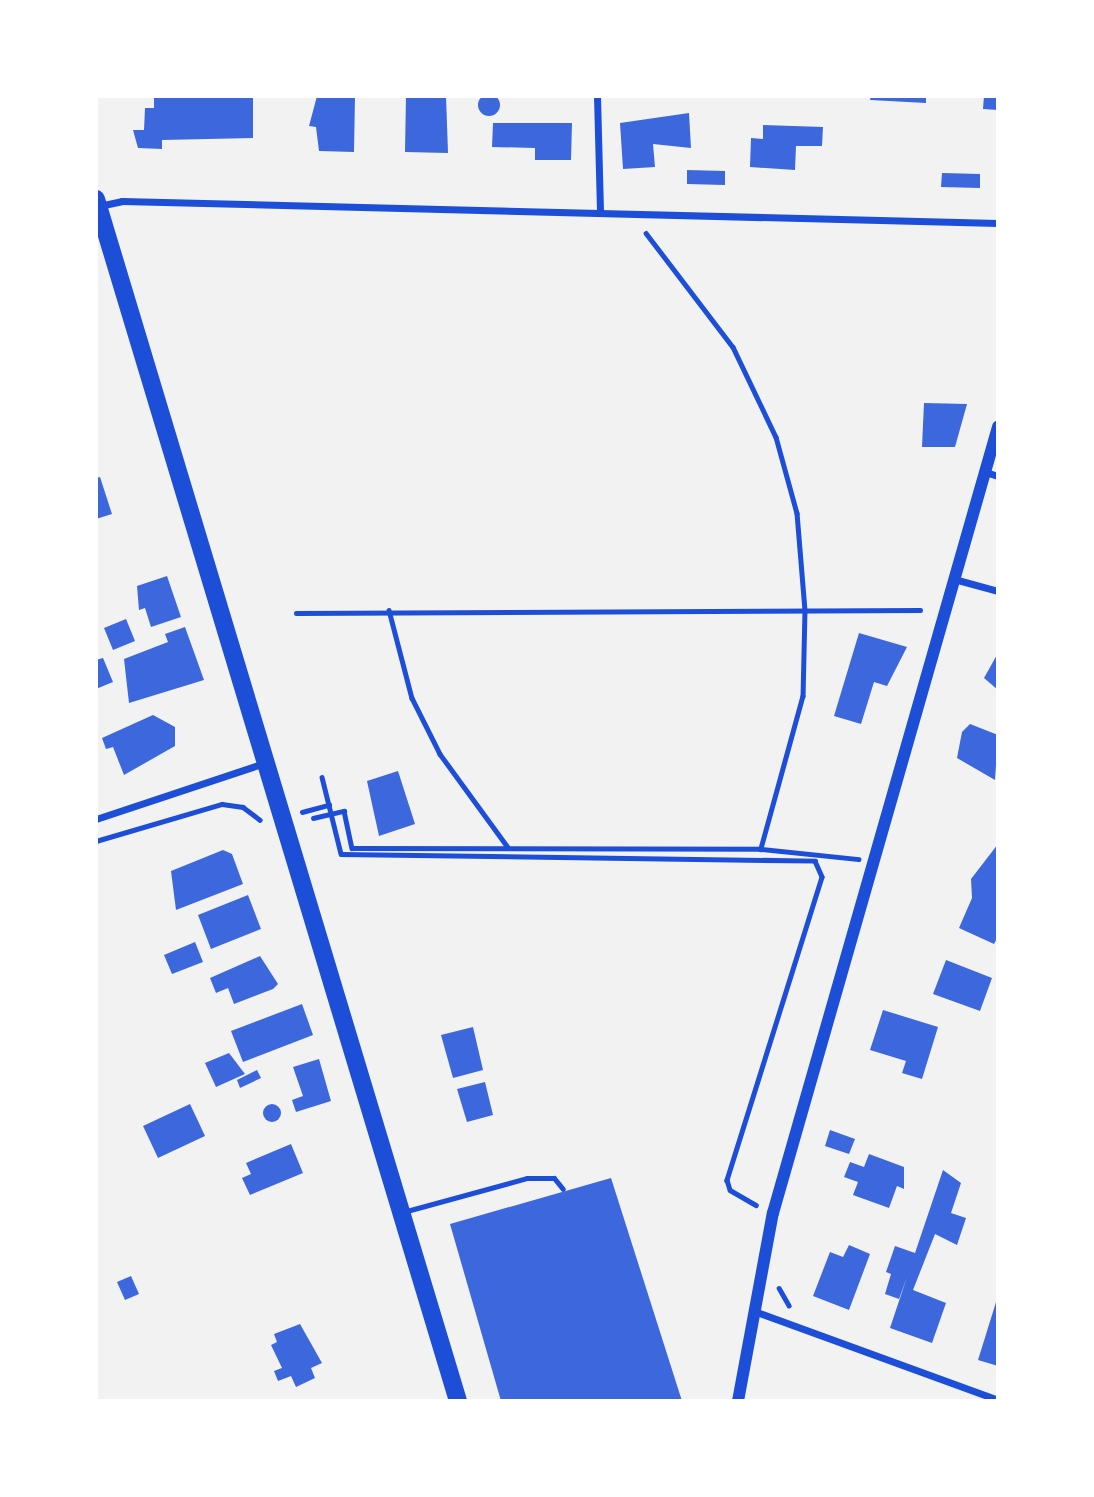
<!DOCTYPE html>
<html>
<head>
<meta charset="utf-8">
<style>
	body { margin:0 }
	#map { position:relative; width:1094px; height:1497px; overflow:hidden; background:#f2f2f2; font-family:"IBM Plex Sans",sans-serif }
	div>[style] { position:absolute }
	.building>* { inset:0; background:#3d67dc }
	.round { border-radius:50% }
	.path>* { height:4.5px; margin:-2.25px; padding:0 2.25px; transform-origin:2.25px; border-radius:2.25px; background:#1d4ed8 }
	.service>* { height:5px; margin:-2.5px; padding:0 2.5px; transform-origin:2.5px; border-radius:2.5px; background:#1d4ed8 }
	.minor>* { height:7px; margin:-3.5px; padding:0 3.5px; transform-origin:3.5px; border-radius:3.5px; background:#1d4ed8 }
	.tertiary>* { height:12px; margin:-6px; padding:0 6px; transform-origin:6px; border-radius:6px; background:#1d4ed8 }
	.primary>* { height:18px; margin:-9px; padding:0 9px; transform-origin:9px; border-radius:9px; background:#1d4ed8 }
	span { translate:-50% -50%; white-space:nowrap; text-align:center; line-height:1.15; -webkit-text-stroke:5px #fff; paint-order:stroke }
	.frame { position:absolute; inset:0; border:98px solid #fff; pointer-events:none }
</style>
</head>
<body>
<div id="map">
	<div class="building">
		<div class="round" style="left:478px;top:94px;width:22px;height:22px"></div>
		<div style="clip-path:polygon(154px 96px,253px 96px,253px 138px,162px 140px,162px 149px,138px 148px,133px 130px,144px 130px,145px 108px,154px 108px)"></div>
		<div style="clip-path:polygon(317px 96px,355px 96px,354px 152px,319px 151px,316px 127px,309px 126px)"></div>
		<div style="clip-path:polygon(406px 96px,446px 96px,448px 153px,405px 152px)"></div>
		<div style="clip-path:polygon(871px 96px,926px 96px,926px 103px,870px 100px)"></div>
		<div style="clip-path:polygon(984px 96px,998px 96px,998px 110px,983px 109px)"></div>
		<div style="clip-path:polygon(689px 113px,691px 148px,653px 144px,655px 167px,623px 169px,620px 123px)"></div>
		<div style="clip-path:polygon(493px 123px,572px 123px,571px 160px,535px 160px,535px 148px,492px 147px)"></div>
		<div style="clip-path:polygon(763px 125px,823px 127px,822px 146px,796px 146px,795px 170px,750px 167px,751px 138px,763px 139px)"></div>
		<div style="clip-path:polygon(687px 170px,725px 171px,725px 185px,687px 184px)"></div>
		<div style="clip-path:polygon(942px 173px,980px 174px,980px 188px,941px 187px)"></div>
		<div style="clip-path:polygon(924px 403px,967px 404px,955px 447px,922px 447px)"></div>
		<div style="clip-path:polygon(100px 477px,112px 514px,96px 519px,96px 478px)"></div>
		<div style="clip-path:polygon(167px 576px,181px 617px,151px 627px,145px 608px,139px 610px,137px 586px)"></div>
		<div style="clip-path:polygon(126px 619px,135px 641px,113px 650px,104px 628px)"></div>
		<div style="clip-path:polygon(185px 627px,204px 680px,129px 703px,124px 659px,168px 642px,165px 634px)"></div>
		<div style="clip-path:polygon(859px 633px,907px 647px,887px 686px,874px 682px,861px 724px,834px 716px)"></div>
		<div style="clip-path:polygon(998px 653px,998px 690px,984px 678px)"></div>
		<div style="clip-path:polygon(103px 658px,113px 682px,96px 689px,96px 660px)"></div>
		<div style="clip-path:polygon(153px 715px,175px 727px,175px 746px,124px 775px,113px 747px,106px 749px,102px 738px)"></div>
		<div style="clip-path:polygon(970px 724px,998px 735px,995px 780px,957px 758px,962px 732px)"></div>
		<div style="clip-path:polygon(398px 771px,415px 824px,379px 836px,367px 781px)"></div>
		<div style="clip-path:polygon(998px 844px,998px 937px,994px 944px,959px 928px,972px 898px,971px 879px)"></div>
		<div style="clip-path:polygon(223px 850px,232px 854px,243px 884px,176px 910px,171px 871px)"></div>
		<div style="clip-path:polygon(248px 895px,261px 929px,211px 949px,198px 915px)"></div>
		<div style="clip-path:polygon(195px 942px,203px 962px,172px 974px,164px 955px)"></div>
		<div style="clip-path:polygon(260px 956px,278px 984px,273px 989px,234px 1004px,228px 988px,216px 993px,210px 978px)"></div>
		<div style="clip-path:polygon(946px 960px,992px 978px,980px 1011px,933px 994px)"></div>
		<div style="clip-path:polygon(302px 1004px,313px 1035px,243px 1062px,231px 1031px)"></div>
		<div style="clip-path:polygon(883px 1010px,938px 1027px,922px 1079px,902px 1073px,906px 1061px,870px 1050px)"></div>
		<div style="clip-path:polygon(473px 1027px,483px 1070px,453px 1078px,441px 1035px)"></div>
		<div style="clip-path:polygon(229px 1053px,245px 1074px,216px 1087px,205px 1063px)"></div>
		<div style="clip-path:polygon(319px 1059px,331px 1101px,296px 1112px,292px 1100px,303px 1096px,293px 1067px)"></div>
		<div style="clip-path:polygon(257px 1070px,261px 1078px,240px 1088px,237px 1080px)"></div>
		<div style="clip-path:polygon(485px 1082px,493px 1115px,467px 1122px,457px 1089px)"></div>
		<div class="round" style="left:263px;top:1104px;width:18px;height:18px"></div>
		<div style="clip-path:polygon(190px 1104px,205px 1136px,158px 1158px,143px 1126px)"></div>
		<div style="clip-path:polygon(830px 1130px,855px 1139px,849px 1154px,825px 1146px)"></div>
		<div style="clip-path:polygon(291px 1144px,303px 1173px,250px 1195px,242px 1178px,251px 1174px,246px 1163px)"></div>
		<div style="clip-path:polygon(869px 1154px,904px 1167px,904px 1189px,897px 1186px,889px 1208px,853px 1195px,858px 1182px,844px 1177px,850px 1162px,864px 1167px)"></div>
		<div style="clip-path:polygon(943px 1170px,961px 1183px,951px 1213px,966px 1218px,957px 1245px,935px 1234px,913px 1290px,946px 1303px,932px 1343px,890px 1328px,907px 1277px,899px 1299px,885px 1294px,891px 1274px,886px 1272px,895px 1246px,915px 1253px)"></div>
		<div style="clip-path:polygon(611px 1178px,682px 1401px,501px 1401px,450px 1224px)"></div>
		<div style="clip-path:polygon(849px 1245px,870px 1254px,849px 1310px,813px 1296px,830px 1252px,843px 1257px)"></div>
		<div style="clip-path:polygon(131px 1276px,139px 1294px,125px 1300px,117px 1282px)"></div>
		<div style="clip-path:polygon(997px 1299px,998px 1299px,998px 1366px,978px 1360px)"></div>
		<div style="clip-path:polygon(300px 1324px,322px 1363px,311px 1368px,315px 1378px,296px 1387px,291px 1376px,278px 1381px,274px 1371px,282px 1368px,271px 1345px,277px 1342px,274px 1334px)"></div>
	</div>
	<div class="path">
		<div style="left:646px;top:233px;width:143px;rotate:52.7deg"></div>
		<div style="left:733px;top:347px;width:100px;rotate:64.5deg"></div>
		<div style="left:776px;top:437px;width:79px;rotate:74.6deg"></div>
		<div style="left:797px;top:513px;width:97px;rotate:85.3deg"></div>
		<div style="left:805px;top:610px;width:86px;rotate:91.3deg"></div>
		<div style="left:803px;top:696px;width:159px;rotate:105.4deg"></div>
		<div style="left:389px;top:610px;width:91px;rotate:75.4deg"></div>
		<div style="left:412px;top:698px;width:63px;rotate:63.4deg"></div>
		<div style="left:440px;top:754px;width:114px;rotate:53.9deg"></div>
		<div style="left:296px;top:613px;width:624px;rotate:-0.28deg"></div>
		<div style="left:322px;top:777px;width:79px;rotate:76.1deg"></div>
		<div style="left:341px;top:854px;width:474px;rotate:0.8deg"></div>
		<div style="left:815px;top:861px;width:17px;rotate:66deg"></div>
		<div style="left:822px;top:877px;width:318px;rotate:107.4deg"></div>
		<div style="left:727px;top:1180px;width:10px;rotate:73deg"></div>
		<div style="left:730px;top:1190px;width:30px;rotate:30deg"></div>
		<div style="left:302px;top:812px;width:28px;rotate:-15deg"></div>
		<div style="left:313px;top:818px;width:32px;rotate:-13deg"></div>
		<div style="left:344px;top:811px;width:38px;rotate:78deg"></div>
		<div style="left:352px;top:848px;width:409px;rotate:0.1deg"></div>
		<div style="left:761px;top:849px;width:98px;rotate:5.9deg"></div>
		<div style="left:96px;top:841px;width:131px;rotate:-16.4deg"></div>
		<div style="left:222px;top:804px;width:21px;rotate:8deg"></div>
		<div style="left:243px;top:807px;width:21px;rotate:37deg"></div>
		<div style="left:779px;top:1288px;width:20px;rotate:60deg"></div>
	</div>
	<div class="service">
		<div style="left:403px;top:1212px;width:129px;rotate:-15.3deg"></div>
		<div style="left:527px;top:1178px;width:27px"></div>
		<div style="left:554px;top:1178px;width:14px;rotate:51deg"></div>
	</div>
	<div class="minor">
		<div style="left:597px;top:96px;width:115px;rotate:88.5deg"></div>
		<div style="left:99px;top:206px;width:24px;rotate:-12deg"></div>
		<div style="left:122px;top:201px;width:876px;rotate:1.44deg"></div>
		<div style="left:985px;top:472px;width:14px;rotate:17deg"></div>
		<div style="left:954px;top:579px;width:46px;rotate:15.3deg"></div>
		<div style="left:96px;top:819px;width:177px;rotate:-18.4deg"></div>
		<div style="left:754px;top:1311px;width:260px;rotate:20deg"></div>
	</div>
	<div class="tertiary">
		<div style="left:738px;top:1401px;width:191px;rotate:-79.5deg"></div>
		<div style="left:773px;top:1213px;width:818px;rotate:-74.03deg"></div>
	</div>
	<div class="primary">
		<div style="left:96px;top:199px;width:1255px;rotate:73.24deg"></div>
	</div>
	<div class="frame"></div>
</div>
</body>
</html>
